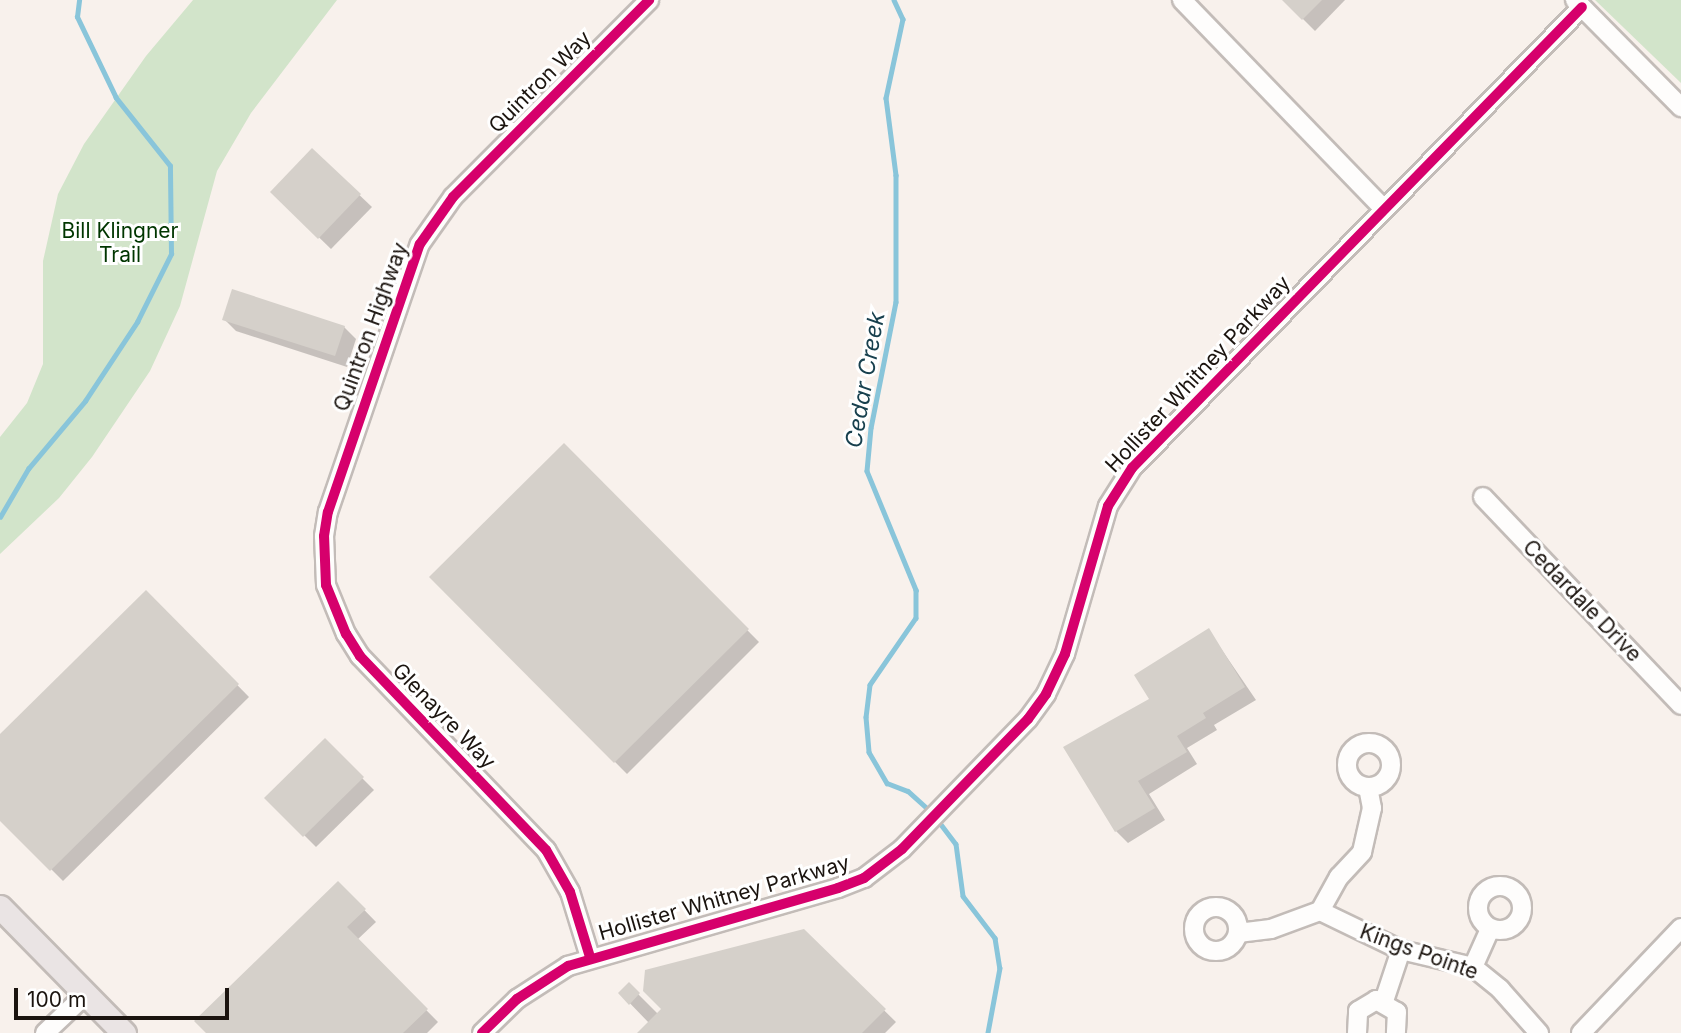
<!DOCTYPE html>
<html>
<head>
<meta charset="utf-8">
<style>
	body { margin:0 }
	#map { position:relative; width:1681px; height:1033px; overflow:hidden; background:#f8f1ec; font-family:Inter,sans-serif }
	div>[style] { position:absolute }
	.green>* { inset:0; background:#d2e4ca }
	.shadow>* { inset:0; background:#0003 }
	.stream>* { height:4.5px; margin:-2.25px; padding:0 2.25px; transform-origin:2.25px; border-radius:2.25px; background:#89c5da }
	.building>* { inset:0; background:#d5d0ca }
	.roads { filter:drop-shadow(2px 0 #c3bcb8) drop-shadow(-2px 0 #c3bcb8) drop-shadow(0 2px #c3bcb8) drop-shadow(0 -2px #c3bcb8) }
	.minor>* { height:18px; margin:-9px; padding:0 9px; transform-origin:9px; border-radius:9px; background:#fefdfc }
	.minor>.ring { margin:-9px; padding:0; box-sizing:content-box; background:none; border:18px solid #fefdfc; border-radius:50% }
	.major>* { height:23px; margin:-11.5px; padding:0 11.5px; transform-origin:11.5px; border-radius:11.5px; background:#eae4e4 }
	.cycleway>* { height:10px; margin:-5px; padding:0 5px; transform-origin:5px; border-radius:5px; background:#d6006c }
	span { translate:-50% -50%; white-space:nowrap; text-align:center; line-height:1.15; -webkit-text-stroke:6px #fff; paint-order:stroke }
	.street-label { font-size:21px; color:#1b140f }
	.park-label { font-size:21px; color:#003600 }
	.water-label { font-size:23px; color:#18404e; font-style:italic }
	.scale { position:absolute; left:14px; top:988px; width:215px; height:32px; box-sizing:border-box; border:4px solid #1b140f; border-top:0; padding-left:9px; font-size:21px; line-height:24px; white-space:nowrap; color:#1b140f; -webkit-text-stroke:5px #fff; paint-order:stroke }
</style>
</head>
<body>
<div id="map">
	<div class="green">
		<div style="clip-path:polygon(193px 0,337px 0,251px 113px,217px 171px,180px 306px,150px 371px,92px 457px,59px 498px,0 554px,0 437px,27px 403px,43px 364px,43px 261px,58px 194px,84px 144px,146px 56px)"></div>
		<div style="clip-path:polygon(1595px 0,1681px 0,1681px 83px)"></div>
	</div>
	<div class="shadow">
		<div style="clip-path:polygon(1284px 0,1345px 0,1315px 31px)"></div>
		<div style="clip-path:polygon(312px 150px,372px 207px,331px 249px,272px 192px)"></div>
		<div style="clip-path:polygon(224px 319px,344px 327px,356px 339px,347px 367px,236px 331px)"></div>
		<div style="clip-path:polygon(564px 445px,759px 642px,627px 774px,431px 577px)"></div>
		<div style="clip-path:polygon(146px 592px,249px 697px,63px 881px,0 818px,0 736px)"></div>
		<div style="clip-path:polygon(1209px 631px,1256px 700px,1214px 725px,1217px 730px,1187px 748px,1197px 764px,1149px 794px,1165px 820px,1128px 843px,1116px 831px,1151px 700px)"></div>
		<div style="clip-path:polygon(325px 741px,374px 790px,316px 847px,267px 798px)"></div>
		<div style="clip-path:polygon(338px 883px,376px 922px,357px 940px,438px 1022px,427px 1033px,208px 1033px)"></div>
		<div style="clip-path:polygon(803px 931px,896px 1022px,885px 1033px,639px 1033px,649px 1023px,620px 993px,629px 985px,658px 1014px)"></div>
	</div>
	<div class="stream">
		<div style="left:894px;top:0;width:21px;rotate:65deg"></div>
		<div style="left:903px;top:19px;width:81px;rotate:102.1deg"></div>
		<div style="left:886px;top:98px;width:78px;rotate:82.6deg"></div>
		<div style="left:896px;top:175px;width:127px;rotate:90deg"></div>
		<div style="left:896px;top:302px;width:128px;rotate:101.2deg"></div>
		<div style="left:871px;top:428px;width:43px;rotate:95.3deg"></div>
		<div style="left:867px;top:471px;width:129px;rotate:67.6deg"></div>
		<div style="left:916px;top:590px;width:28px;rotate:90deg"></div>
		<div style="left:916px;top:618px;width:81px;rotate:124.5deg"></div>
		<div style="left:870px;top:685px;width:32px;rotate:97deg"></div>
		<div style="left:866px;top:717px;width:35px;rotate:85deg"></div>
		<div style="left:869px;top:752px;width:36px;rotate:60deg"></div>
		<div style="left:887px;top:783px;width:22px;rotate:21deg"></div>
		<div style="left:908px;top:791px;width:31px;rotate:42deg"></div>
		<div style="left:0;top:517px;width:56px;rotate:-59.7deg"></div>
		<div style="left:28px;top:469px;width:89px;rotate:-50deg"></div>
		<div style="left:85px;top:401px;width:95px;rotate:-56.6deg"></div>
		<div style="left:137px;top:322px;width:76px;rotate:-63.4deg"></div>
		<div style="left:171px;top:254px;width:88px;rotate:-90.7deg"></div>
		<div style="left:170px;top:166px;width:87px;rotate:-128.5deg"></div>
		<div style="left:116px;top:98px;width:90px;rotate:-115.7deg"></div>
		<div style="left:77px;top:17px;width:17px;rotate:-83deg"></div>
		<div style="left:937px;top:819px;width:31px;rotate:53deg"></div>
		<div style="left:956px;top:844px;width:52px;rotate:82.3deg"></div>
		<div style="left:963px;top:896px;width:53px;rotate:52.7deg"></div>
		<div style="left:995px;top:938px;width:30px;rotate:81deg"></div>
		<div style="left:1000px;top:968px;width:66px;rotate:100.5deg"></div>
	</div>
	<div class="building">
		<div style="clip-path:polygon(1282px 0,1322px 0,1302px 20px)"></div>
		<div style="clip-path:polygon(312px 148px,361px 194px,318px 239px,270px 192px)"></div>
		<div style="clip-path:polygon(232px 289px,345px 326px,335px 356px,222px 320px)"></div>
		<div style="clip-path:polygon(564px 443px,749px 629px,614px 763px,429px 577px)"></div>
		<div style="clip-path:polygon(146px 590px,239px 684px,50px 871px,0 821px,0 734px)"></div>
		<div style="clip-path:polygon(1209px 628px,1245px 687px,1203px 713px,1206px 718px,1177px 736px,1187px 752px,1138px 781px,1155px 808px,1115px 832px,1063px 747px,1149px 699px,1134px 675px)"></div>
		<div style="clip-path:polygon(325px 738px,364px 777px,303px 837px,264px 798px)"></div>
		<div style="clip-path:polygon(338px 881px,366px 909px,347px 927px,428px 1009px,403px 1033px,206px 1033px,194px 1021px)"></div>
		<div style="clip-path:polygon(804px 929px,886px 1009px,862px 1033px,637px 1033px,661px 1009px,643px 991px,645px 970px)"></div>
		<div style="clip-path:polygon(629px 982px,640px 993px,629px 1005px,618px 993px)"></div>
	</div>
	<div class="roads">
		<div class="minor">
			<div style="left:1182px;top:0;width:289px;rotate:46deg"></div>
			<div style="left:1575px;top:0;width:151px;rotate:45.3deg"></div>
			<div style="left:1483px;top:497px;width:287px;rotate:46.4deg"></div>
			<div class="ring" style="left:1347px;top:743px;width:26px;height:26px"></div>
			<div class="ring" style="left:1478px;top:886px;width:26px;height:26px"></div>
			<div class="ring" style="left:1194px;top:907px;width:26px;height:26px"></div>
			<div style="left:1320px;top:911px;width:90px;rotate:25.7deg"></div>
			<div style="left:1401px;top:950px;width:74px;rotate:13.3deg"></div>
			<div style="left:1473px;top:967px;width:35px;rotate:39deg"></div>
			<div style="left:1500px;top:989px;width:59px;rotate:48.4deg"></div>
			<div style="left:1320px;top:911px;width:39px;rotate:-61deg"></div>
			<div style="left:1339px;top:877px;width:34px;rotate:-47deg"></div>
			<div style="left:1362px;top:852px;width:45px;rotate:-77.2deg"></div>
			<div style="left:1372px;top:808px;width:20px;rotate:-101deg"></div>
			<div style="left:1238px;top:933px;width:33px;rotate:-7deg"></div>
			<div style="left:1271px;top:929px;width:52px;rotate:-20.2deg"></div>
			<div style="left:590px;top:957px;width:68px;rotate:-107.1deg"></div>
			<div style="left:570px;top:892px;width:48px;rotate:-119.7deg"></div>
			<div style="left:546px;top:850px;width:269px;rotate:-133.8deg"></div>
			<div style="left:360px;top:656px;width:26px;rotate:-122deg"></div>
			<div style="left:346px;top:634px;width:53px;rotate:-112.2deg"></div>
			<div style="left:326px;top:585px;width:49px;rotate:-92.3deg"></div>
			<div style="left:324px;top:536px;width:24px;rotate:-81deg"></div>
			<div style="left:328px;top:512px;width:283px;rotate:-71.1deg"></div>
			<div style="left:420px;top:244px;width:57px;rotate:-54.9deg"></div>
			<div style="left:453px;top:197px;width:278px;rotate:-45.1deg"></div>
			<div style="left:1473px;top:967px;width:42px;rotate:-65.9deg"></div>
			<div style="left:1384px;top:1001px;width:54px;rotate:-71.6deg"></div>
			<div style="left:45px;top:1033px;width:55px;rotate:-43.5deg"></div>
			<div style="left:482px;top:1033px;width:49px;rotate:-44.2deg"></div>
			<div style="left:517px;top:999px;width:61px;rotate:-32.9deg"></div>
			<div style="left:568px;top:966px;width:281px;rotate:-16.1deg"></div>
			<div style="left:838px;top:888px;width:28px;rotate:-21deg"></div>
			<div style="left:864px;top:878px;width:48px;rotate:-37.3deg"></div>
			<div style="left:902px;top:849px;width:181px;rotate:-45.9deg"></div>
			<div style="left:1028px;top:719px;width:31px;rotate:-54deg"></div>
			<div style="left:1046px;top:694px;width:44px;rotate:-64.6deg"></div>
			<div style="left:1065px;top:654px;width:154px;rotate:-73.8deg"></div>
			<div style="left:1108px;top:506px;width:45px;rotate:-57.7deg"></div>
			<div style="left:1132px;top:468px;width:644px;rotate:-45.69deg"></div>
			<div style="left:1357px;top:1033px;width:22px;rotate:-87deg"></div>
			<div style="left:1358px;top:1011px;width:21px;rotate:-31deg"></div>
			<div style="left:1376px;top:1000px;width:24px;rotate:30deg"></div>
			<div style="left:1397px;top:1012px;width:21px;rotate:93deg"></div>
			<div style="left:1581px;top:1033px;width:145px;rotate:-46.4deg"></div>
		</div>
		<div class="major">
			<div style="left:0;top:907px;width:177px;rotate:45.5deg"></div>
		</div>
	</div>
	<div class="cycleway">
		<div style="left:590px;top:957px;width:68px;rotate:-107.1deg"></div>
		<div style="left:570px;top:892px;width:48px;rotate:-119.7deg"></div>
		<div style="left:546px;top:850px;width:269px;rotate:-133.8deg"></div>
		<div style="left:360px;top:656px;width:26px;rotate:-122deg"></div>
		<div style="left:346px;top:634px;width:53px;rotate:-112.2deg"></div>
		<div style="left:326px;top:585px;width:49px;rotate:-92.3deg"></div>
		<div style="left:324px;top:536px;width:24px;rotate:-81deg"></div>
		<div style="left:328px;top:512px;width:283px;rotate:-71.1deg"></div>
		<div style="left:420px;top:244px;width:57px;rotate:-54.9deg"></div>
		<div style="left:453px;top:197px;width:278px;rotate:-45.1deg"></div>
		<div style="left:482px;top:1033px;width:49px;rotate:-44.2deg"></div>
		<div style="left:517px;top:999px;width:61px;rotate:-32.9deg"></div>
		<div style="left:568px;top:966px;width:281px;rotate:-16.1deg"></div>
		<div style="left:838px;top:888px;width:28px;rotate:-21deg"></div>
		<div style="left:864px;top:878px;width:48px;rotate:-37.3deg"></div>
		<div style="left:902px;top:849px;width:181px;rotate:-45.9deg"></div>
		<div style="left:1028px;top:719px;width:31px;rotate:-54deg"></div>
		<div style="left:1046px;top:694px;width:44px;rotate:-64.6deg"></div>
		<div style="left:1065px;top:654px;width:154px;rotate:-73.8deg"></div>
		<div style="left:1108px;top:506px;width:45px;rotate:-57.7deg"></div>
		<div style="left:1132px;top:468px;width:644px;rotate:-45.69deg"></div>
	</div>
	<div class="street-label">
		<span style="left:540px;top:82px;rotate:-45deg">Quintron Way</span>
		<span style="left:371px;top:327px;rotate:-70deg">Quintron Highway</span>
		<span style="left:1198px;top:374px;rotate:-47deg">Hollister Whitney Parkway</span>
		<span style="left:1582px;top:601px;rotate:46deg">Cedardale Drive</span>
		<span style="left:444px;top:716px;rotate:46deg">Glenayre Way</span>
		<span style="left:724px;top:898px;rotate:-16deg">Hollister Whitney Parkway</span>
		<span style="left:1419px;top:952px;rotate:20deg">Kings Pointe</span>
	</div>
	<div class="park-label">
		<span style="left:120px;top:243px">Bill Klingner<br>Trail</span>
	</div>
	<div class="water-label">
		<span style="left:865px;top:380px;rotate:-80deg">Cedar Creek</span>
	</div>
	<div class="scale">100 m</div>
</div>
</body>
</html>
